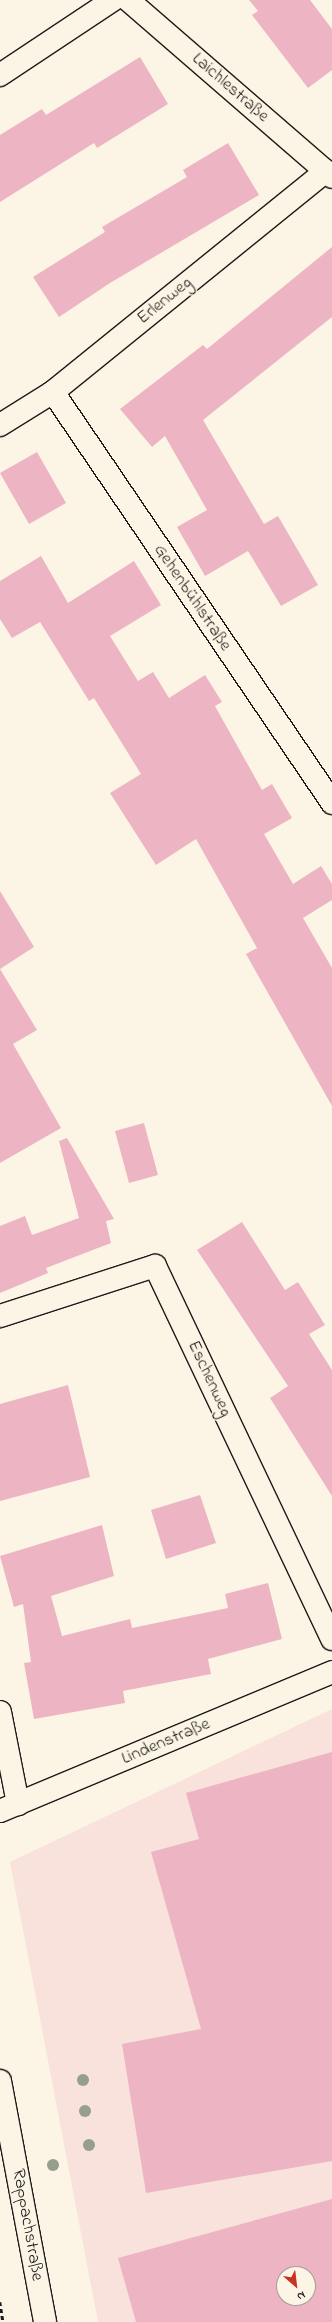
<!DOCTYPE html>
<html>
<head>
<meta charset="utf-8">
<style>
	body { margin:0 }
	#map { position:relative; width:332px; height:2322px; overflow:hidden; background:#fcf5e5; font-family:"Indie Flower",sans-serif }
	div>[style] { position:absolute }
	.built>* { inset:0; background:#f8e2db }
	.building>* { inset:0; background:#edb4c4 }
	.path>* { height:2.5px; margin-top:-1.25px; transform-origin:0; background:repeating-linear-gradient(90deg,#1c1c1c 0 4px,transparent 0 7px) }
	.roads { filter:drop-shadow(1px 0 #1c1c1c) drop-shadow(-1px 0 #1c1c1c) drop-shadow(0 1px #1c1c1c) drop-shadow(0 -1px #1c1c1c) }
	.street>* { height:22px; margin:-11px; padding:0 11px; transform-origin:11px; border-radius:11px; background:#fcf5e5 }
	.secondary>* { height:22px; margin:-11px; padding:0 11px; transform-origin:11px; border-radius:11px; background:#fcf5e5 }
	.trees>* { width:12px; height:12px; margin:-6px; border-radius:50%; background:#969e8e }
	span { translate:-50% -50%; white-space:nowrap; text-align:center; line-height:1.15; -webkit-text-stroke:3px #fcf5e5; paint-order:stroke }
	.street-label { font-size:18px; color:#1c1c1c }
	.north { position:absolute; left:276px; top:2266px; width:40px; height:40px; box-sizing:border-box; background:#fcf5e5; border:1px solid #a29e95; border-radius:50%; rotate:152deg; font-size:11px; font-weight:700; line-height:16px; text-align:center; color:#1c1c1c }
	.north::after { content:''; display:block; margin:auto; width:14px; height:18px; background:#c8321e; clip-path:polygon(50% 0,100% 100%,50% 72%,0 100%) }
</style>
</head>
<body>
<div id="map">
	<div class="built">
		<div style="clip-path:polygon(evenodd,332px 1709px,332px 2322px,98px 2322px,10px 1862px,332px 1709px,284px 2274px,308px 2274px,308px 2298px,284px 2298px,284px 2274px)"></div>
	</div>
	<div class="building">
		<div style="clip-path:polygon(249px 0,310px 0,332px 29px,332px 70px,308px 88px,252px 15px,258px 11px)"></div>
		<div style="clip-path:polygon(140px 57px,168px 104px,97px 148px,94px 143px,0 202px,0 135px,42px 109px,46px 115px)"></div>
		<div style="clip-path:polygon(228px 143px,259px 195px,110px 283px,59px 317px,33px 277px,105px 232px,102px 227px,187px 177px,183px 170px)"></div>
		<div style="clip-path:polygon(332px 247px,332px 317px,203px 420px,264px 524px,278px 516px,318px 585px,281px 606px,248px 551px,205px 576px,177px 527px,207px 510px,165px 436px,152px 447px,120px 409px,203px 345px,207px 349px)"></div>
		<div style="clip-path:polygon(37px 452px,66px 503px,29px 524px,0 473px)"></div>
		<div style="clip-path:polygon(41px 556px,68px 603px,134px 561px,161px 605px,110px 636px,138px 681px,153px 672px,169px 698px,205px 675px,222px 702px,215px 706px,262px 790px,272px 784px,292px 818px,264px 834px,293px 884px,321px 866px,332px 884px,332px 900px,303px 918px,332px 968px,332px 1106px,246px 954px,257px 948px,196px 839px,156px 865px,110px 793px,141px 774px,94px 698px,89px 701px,40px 622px,12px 638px,0 619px,0 581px)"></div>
		<div style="clip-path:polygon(0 891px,34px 947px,0 969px)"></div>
		<div style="clip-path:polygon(0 969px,37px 1030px,13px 1044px,61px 1128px,0 1163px)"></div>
		<div style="clip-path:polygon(144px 1123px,158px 1175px,129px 1183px,115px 1131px)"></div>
		<div style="clip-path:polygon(67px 1138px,114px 1219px,106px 1221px,111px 1243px,46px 1268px,48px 1273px,0 1293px,0 1226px,25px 1216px,32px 1235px,79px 1218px,59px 1141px)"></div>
		<div style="clip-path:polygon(242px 1222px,285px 1290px,298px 1282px,325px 1325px,309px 1334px,332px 1370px,332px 1496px,270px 1398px,288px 1386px,197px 1250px)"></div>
		<div style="clip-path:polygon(68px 1385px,90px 1477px,0 1501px,0 1404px)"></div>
		<div style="clip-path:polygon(200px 1495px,216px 1543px,166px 1559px,151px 1510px)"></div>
		<div style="clip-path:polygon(102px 1525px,114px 1576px,51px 1596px,62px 1636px,130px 1619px,132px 1628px,228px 1608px,225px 1594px,268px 1583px,282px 1639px,208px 1659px,211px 1674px,123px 1691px,125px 1703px,34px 1719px,24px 1663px,31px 1662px,23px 1604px,14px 1607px,0 1556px)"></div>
		<div style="clip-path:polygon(332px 1752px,332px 2161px,146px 2193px,122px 2044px,201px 2029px,151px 1852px,199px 1839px,186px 1793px)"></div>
		<div style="clip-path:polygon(evenodd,332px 2199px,332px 2322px,136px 2322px,118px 2258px,332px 2199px,284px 2274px,308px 2274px,308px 2298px,284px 2298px,284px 2274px)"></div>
	</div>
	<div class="path">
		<div style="left:0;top:2302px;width:20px;rotate:81deg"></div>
	</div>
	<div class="roads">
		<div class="street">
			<div style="left:128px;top:0;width:270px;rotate:40.9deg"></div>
			<div style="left:0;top:75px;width:136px;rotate:-33.6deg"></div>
			<div style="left:53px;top:392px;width:497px;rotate:55.8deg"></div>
			<div style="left:0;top:425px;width:62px;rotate:-31.9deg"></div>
			<div style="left:53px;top:392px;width:351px;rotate:-39deg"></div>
			<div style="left:0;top:1316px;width:163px;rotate:-17.9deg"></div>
			<div style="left:155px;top:1266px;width:413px;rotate:64.6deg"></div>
			<div style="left:0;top:1712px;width:94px;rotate:78.9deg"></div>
			<div style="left:0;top:1811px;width:360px;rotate:-22.7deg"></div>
		</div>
		<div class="secondary">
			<div style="left:0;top:2081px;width:245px;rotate:79.4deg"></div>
		</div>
	</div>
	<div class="trees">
		<div style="left:83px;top:2080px"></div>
		<div style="left:85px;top:2111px"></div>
		<div style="left:89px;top:2145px"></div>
		<div style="left:53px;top:2165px"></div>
	</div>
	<div class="street-label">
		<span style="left:230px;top:88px;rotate:41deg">Laichlestraße</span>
		<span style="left:165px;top:301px;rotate:-39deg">Erlenweg</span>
		<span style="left:192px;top:598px;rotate:56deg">Gehenbühlstraße</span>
		<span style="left:209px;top:1379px;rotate:65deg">Eschenweg</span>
		<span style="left:166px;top:1742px;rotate:-23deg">Lindenstraße</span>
		<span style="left:27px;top:2225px;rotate:80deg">Rappachstraße</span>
	</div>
	<div class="north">N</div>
</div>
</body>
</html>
